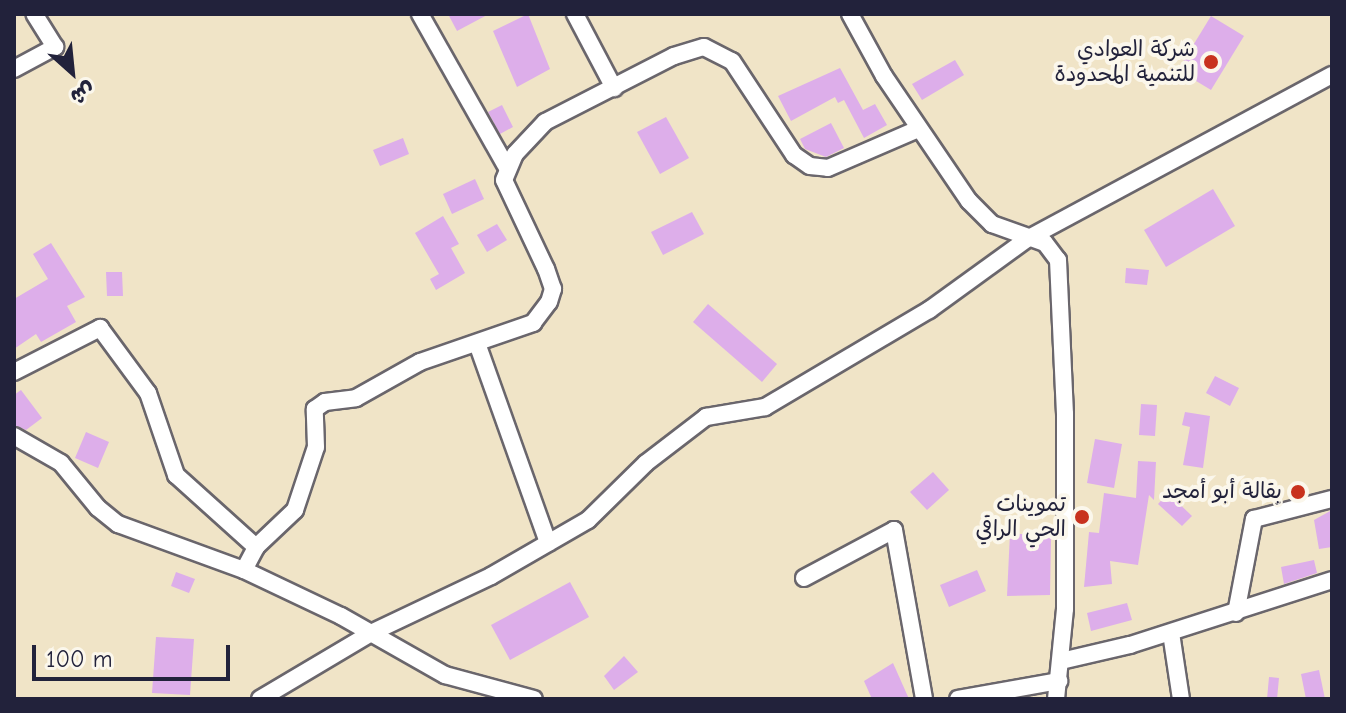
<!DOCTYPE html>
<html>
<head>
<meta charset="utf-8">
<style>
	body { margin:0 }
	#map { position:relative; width:1346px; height:713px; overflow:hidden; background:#f0e4c7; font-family:"Comic Neue","Playpen Sans Arabic",sans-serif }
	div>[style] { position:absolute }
	.building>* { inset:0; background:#ddaeea }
	.roads { filter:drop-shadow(2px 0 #6a666c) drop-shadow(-2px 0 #6a666c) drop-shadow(0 2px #6a666c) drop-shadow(0 -2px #6a666c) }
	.minor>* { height:16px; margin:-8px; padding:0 8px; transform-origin:8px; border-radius:8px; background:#fff }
	.dots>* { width:22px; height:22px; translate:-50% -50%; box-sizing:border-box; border:4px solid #fbf7ec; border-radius:50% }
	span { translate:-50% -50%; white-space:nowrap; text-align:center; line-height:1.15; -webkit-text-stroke:8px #fbf7ec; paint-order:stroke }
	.poi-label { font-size:22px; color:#22223b }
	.right { translate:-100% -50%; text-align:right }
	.frame { position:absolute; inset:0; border:16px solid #22223b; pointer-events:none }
	.north { position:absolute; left:32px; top:32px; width:80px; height:80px; -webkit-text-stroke:6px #fbf7ec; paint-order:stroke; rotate:153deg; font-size:22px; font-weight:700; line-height:32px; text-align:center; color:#22223b }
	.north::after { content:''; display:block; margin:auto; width:28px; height:36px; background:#22223b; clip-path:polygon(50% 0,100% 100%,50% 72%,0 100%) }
	.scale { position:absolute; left:32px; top:645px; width:198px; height:36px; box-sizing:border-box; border:4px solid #22223b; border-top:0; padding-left:10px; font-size:24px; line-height:28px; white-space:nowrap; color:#22223b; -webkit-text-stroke:6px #fbf7ec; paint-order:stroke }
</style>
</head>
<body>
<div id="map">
	<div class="building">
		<div style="clip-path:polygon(448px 14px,489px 14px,457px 31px)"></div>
		<div style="clip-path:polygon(528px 14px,550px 69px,517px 87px,493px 31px)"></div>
		<div style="clip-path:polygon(1211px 16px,1244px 36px,1211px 90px,1178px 70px)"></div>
		<div style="clip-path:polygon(955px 60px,964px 75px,922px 100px,912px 84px)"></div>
		<div style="clip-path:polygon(840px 68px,863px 110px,875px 104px,887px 125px,864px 138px,844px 100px,838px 103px,835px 97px,791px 121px,778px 96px)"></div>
		<div style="clip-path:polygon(502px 105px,513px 127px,500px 134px,488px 112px)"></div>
		<div style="clip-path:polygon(666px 117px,689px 158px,660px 174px,637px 132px)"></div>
		<div style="clip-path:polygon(831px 123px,844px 148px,826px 157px,805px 149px,800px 139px)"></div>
		<div style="clip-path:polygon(403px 138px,409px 154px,380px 166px,373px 150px)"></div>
		<div style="clip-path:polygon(475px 179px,484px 199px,452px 214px,443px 194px)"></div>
		<div style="clip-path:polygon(1213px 189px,1235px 226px,1166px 267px,1144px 230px)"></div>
		<div style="clip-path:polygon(692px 212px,704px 234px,663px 255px,651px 232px)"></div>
		<div style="clip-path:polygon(443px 216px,459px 244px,451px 248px,465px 273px,436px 290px,430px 279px,439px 274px,415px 233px)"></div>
		<div style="clip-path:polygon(497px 224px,507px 240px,487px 252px,477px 235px)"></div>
		<div style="clip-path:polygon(51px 243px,85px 297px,67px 306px,76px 322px,41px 342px,36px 334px,14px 349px,14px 299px,48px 279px,33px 254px)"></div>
		<div style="clip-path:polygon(1126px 268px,1149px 270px,1147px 285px,1125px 283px)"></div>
		<div style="clip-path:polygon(106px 272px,122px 272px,123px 296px,107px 296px)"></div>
		<div style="clip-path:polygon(708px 304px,777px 364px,762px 382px,693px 322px)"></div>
		<div style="clip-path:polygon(1215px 376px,1239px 388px,1230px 406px,1206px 393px)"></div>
		<div style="clip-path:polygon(21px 390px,42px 418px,26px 430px,14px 425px,14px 395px)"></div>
		<div style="clip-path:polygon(1141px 404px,1157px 405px,1155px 436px,1139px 435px)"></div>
		<div style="clip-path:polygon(1185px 412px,1210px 416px,1203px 468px,1183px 465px,1190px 427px,1182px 425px)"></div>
		<div style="clip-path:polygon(86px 432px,109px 442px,98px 468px,75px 458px)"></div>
		<div style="clip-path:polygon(1095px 439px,1122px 444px,1114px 488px,1087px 483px)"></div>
		<div style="clip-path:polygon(1138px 461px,1156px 462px,1154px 500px,1149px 495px,1138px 565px,1110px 561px,1112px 584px,1084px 587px,1089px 532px,1099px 533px,1104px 493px,1136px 498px)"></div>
		<div style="clip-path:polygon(933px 472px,949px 490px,927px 510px,910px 492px)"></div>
		<div style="clip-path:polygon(1168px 493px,1192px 516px,1182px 526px,1158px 504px)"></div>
		<div style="clip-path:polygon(1332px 510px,1332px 547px,1319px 549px,1314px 520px)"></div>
		<div style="clip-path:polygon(1010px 533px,1051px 537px,1050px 595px,1007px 596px)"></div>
		<div style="clip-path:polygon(1314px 560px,1317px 573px,1284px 584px,1281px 567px)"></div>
		<div style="clip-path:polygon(977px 570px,986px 591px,949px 607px,940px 585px)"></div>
		<div style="clip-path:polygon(176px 572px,195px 579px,189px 593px,171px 586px)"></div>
		<div style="clip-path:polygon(570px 582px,589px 617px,510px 660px,491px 625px)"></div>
		<div style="clip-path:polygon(1127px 603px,1132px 620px,1091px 631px,1087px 613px)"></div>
		<div style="clip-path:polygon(156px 637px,194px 639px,190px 695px,152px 693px)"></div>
		<div style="clip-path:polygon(624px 656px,638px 672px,614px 690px,604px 676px)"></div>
		<div style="clip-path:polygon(893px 663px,909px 699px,872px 699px,864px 681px)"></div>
		<div style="clip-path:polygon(1319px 670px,1325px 699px,1306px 699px,1301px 674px)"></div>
		<div style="clip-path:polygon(1269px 677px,1279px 678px,1277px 699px,1267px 699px)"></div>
	</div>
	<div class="roads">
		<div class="minor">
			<div style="left:420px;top:14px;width:177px;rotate:60.5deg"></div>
			<div style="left:575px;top:14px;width:84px;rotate:62.2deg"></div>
			<div style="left:850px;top:14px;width:71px;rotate:61.3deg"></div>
			<div style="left:884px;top:76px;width:151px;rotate:55.8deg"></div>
			<div style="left:969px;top:201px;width:33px;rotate:45deg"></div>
			<div style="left:992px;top:224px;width:56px;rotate:19.7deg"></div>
			<div style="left:1045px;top:243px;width:21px;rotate:53deg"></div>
			<div style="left:1058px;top:260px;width:154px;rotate:87.4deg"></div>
			<div style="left:1065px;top:414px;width:195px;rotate:90deg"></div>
			<div style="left:1065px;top:609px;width:90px;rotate:95.7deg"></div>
			<div style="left:14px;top:69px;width:47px;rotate:-28.2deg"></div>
			<div style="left:55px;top:47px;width:39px;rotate:-122deg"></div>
			<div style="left:478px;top:346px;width:209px;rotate:70.4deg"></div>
			<div style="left:14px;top:372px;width:97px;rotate:-27.1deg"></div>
			<div style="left:100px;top:328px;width:81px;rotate:53.6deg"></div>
			<div style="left:148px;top:393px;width:87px;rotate:71.1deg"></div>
			<div style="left:176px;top:475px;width:108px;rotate:42deg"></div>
			<div style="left:14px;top:436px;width:54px;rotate:29.9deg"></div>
			<div style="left:61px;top:463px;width:58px;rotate:50.6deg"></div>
			<div style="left:98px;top:508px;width:26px;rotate:39deg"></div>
			<div style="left:118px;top:524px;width:134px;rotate:20.1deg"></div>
			<div style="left:244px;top:570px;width:107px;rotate:25.4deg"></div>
			<div style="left:341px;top:616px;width:120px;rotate:29.6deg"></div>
			<div style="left:445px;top:675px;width:92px;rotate:15.1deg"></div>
			<div style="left:244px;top:570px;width:26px;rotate:-62deg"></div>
			<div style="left:256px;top:547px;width:54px;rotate:-43.5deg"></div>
			<div style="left:295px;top:510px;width:66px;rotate:-71.6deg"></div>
			<div style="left:316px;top:447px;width:38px;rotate:-92deg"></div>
			<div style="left:315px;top:409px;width:12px;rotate:-35deg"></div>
			<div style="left:325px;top:402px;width:31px;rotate:-7deg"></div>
			<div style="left:356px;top:398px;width:73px;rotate:-29.4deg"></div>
			<div style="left:420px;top:362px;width:120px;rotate:-19deg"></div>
			<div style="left:533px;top:323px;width:26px;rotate:-53deg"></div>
			<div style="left:549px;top:302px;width:14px;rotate:-73deg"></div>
			<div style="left:553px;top:289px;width:21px;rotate:-109deg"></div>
			<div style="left:546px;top:269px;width:98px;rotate:-115.3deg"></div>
			<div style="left:504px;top:180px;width:28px;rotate:-67deg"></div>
			<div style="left:515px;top:154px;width:44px;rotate:-46.8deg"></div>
			<div style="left:545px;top:122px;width:145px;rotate:-27.1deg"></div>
			<div style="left:674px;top:56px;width:31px;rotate:-17deg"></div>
			<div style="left:704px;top:47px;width:31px;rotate:27deg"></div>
			<div style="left:732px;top:61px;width:113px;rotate:56.6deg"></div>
			<div style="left:794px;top:155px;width:19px;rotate:35deg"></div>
			<div style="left:810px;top:166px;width:18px;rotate:6deg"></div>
			<div style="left:828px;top:168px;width:98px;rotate:-23.4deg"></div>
			<div style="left:804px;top:578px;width:102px;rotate:-28.1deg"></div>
			<div style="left:894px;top:530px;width:172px;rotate:79.9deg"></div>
			<div style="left:1236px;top:613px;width:96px;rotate:-79.2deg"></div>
			<div style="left:1254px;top:519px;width:81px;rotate:-14.4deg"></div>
			<div style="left:1171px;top:633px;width:67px;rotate:81.4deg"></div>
			<div style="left:1061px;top:661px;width:71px;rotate:-13.1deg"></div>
			<div style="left:1130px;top:645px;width:212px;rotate:-17.8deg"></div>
			<div style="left:260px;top:699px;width:129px;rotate:-30.7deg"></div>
			<div style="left:371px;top:633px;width:133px;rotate:-25.4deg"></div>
			<div style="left:491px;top:576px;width:112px;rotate:-30deg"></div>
			<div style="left:588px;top:520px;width:81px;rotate:-44.5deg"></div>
			<div style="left:646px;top:463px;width:76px;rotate:-37.5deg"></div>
			<div style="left:706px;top:417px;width:60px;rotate:-9.6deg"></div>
			<div style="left:765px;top:407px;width:191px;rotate:-30.6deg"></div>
			<div style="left:929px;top:310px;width:121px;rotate:-35.9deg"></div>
			<div style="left:1027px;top:239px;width:346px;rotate:-28.3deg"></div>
			<div style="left:958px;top:699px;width:103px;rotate:-10.1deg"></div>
		</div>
	</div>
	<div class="dots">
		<div style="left:1211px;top:62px;background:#c8321e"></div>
		<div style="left:1298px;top:492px;background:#c8321e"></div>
		<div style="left:1082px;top:517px;background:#c8321e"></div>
	</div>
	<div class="poi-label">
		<span class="right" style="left:1195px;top:62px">شركة العوادي<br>للتنمية المحدودة</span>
		<span class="right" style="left:1282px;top:492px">بقالة أبو أمجد</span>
		<span class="right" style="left:1066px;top:517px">تموينات<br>الحي الراقي</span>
	</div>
	<div class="frame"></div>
	<div class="north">ش</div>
	<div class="scale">100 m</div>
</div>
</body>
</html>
